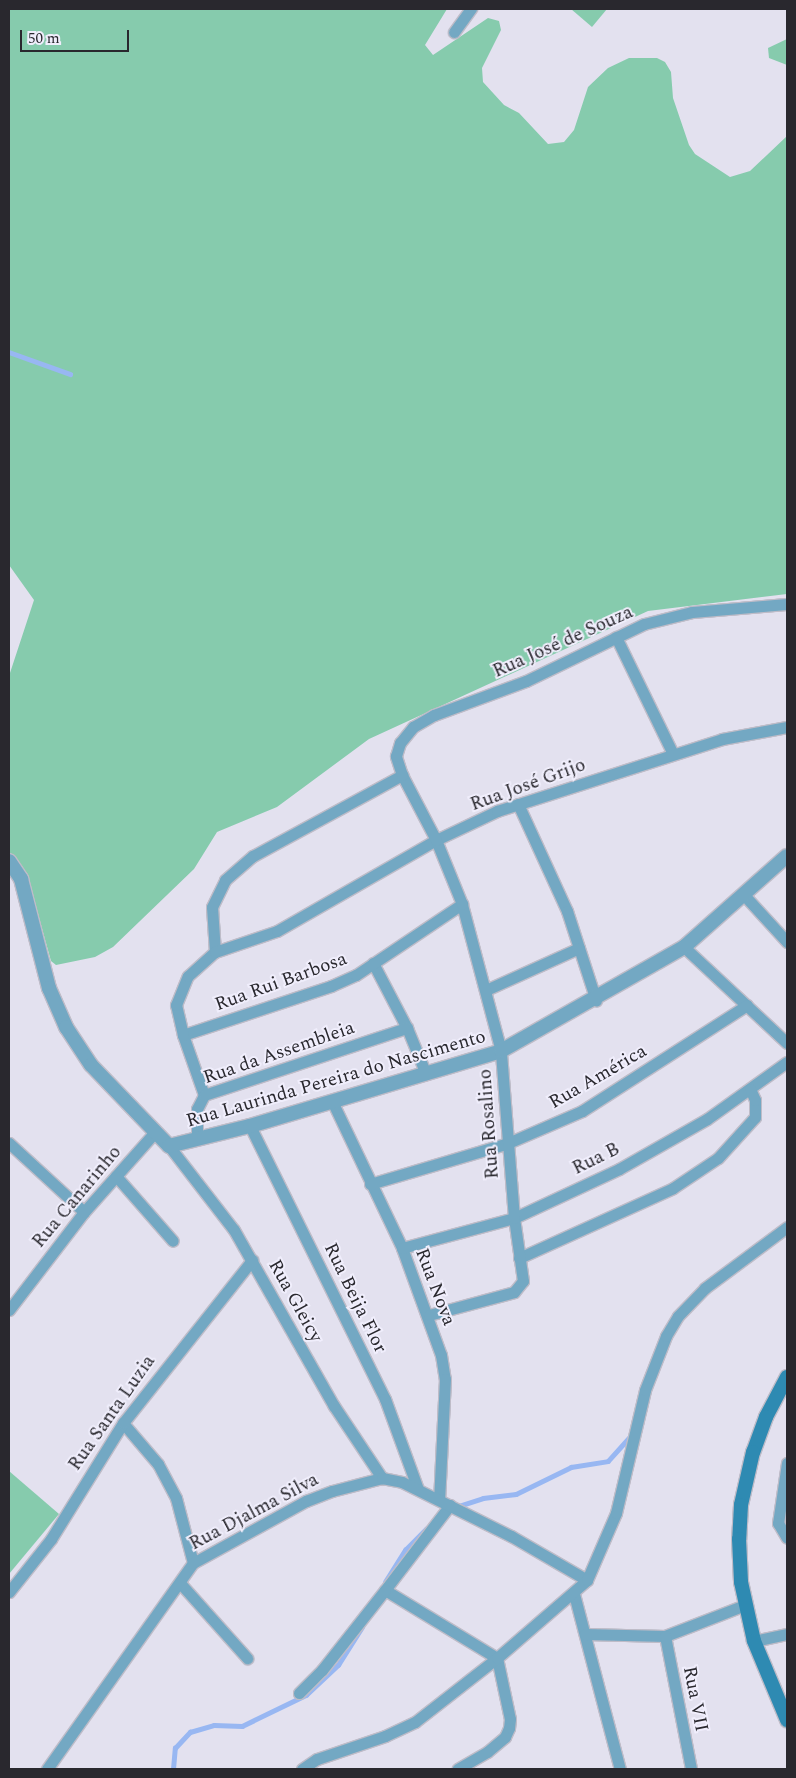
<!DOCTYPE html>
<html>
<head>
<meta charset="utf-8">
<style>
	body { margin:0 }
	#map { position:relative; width:796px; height:1778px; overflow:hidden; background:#e3e1ef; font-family:Spectral,serif }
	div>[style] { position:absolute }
	.green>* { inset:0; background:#86cbad }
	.stream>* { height:4.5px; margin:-2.25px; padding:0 2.25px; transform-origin:2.25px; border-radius:2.25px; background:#98b7f2 }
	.roads { filter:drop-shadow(1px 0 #bebcc8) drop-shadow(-1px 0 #bebcc8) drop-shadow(0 1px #bebcc8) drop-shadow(0 -1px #bebcc8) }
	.minor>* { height:11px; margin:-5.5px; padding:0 5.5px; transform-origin:5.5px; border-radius:5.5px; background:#73a8c3 }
	.tertiary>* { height:14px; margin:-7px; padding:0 7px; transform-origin:7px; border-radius:7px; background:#73a8c3 }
	.secondary>* { height:14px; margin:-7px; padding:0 7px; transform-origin:7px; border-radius:7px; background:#2e8ab2 }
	span { translate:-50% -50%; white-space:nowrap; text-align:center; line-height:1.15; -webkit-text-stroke:4px #f0eefc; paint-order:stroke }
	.street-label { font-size:19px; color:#29282e }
	.frame { position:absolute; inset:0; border:10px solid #29282e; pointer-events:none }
	.scale { position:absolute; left:20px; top:30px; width:109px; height:22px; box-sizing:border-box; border:2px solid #29282e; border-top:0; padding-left:6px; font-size:15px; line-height:18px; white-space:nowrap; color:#29282e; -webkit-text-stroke:4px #f0eefc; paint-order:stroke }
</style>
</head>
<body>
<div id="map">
	<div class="green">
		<div style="clip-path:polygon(9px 9px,447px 9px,425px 45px,433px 55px,488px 18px,499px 21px,501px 30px,482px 68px,483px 82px,504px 105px,519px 113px,548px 144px,564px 142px,574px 130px,588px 87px,608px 68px,629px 58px,657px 58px,665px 62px,671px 72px,673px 98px,689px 145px,695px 154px,730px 177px,750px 171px,787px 136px,787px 594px,648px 611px,369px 739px,277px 807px,217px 832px,194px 869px,113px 947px,95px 957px,56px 965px,51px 961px,30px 885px,9px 852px,9px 676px,34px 600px,9px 565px)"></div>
		<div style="clip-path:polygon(571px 9px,607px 9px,592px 27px)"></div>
		<div style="clip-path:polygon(787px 39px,787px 65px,769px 58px,768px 48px)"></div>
		<div style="clip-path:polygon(9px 1471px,59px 1514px,9px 1574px)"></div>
	</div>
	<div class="stream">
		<div style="left:9px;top:352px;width:65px;rotate:19.8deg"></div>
		<div style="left:456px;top:1507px;width:28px;rotate:-18deg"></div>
		<div style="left:483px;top:1498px;width:33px;rotate:-7deg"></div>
		<div style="left:516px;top:1494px;width:61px;rotate:-26.1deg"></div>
		<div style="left:571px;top:1467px;width:37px;rotate:-9deg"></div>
		<div style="left:608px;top:1461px;width:31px;rotate:-48deg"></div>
		<div style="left:385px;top:1582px;width:38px;rotate:-58deg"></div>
		<div style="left:405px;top:1550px;width:30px;rotate:-45deg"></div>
		<div style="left:173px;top:1769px;width:21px;rotate:-85deg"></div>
		<div style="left:175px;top:1748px;width:22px;rotate:-47deg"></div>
		<div style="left:190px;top:1732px;width:25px;rotate:-16deg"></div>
		<div style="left:214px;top:1725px;width:28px;rotate:2deg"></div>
		<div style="left:242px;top:1726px;width:71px;rotate:-25.8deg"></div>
		<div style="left:306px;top:1695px;width:44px;rotate:-43.2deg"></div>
		<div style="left:338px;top:1665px;width:45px;rotate:-57.7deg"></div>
	</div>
	<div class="roads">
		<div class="minor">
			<div style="left:454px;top:32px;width:29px;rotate:-54deg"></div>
			<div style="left:616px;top:637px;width:130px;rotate:64deg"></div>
			<div style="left:518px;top:804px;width:118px;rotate:65.4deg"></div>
			<div style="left:567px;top:911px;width:94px;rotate:72deg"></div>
			<div style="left:744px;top:895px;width:64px;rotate:47.5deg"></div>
			<div style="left:684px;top:947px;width:141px;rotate:43deg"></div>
			<div style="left:215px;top:952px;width:45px;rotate:-93.8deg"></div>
			<div style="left:212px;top:907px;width:30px;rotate:-64deg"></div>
			<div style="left:225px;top:880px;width:37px;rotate:-41deg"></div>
			<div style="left:253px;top:856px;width:170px;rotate:-28.5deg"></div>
			<div style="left:373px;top:963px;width:73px;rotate:62.4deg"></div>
			<div style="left:407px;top:1028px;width:50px;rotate:67.6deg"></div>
			<div style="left:486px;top:990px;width:102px;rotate:-24.3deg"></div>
			<div style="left:183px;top:1035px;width:156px;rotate:-18.3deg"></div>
			<div style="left:331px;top:986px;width:27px;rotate:-24deg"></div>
			<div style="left:356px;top:975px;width:128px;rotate:-33.8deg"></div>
			<div style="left:204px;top:1095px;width:64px;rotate:-109.3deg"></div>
			<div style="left:183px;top:1035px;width:31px;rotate:-103deg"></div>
			<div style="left:176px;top:1005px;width:31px;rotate:-68deg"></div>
			<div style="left:188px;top:976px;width:36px;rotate:-42deg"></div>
			<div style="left:215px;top:952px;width:65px;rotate:-18.7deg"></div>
			<div style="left:277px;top:931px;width:183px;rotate:-29.8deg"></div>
			<div style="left:436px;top:840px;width:68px;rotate:-25.4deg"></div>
			<div style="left:497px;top:811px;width:236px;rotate:-17.7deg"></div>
			<div style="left:722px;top:739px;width:66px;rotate:-10.5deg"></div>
			<div style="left:332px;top:1101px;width:163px;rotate:64.5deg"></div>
			<div style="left:402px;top:1248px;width:114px;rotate:70deg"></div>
			<div style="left:441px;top:1355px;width:24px;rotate:81deg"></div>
			<div style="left:445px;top:1379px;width:121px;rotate:92.8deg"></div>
			<div style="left:250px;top:1126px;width:305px;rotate:63.7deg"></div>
			<div style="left:385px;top:1399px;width:96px;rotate:69.9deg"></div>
			<div style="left:197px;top:1139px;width:30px;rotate:-90deg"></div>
			<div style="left:197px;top:1109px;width:16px;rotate:-63deg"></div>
			<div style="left:204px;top:1095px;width:214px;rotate:-18.3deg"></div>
			<div style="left:9px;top:1143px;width:102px;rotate:42.6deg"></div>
			<div style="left:169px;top:1146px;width:106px;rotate:52.3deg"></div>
			<div style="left:234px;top:1230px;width:202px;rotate:60.4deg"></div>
			<div style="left:334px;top:1406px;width:87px;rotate:56.3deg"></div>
			<div style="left:116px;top:1176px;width:86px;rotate:48.8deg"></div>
			<div style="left:370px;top:1184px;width:144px;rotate:-16.5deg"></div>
			<div style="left:508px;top:1143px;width:81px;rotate:-23.4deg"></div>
			<div style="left:582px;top:1111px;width:196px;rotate:-32.7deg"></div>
			<div style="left:402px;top:1248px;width:116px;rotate:-15deg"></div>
			<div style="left:514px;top:1218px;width:116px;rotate:-25deg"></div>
			<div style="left:619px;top:1169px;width:101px;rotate:-29.6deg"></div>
			<div style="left:707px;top:1119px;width:98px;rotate:-35.5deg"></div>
			<div style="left:519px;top:1258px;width:169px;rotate:-24.4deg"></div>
			<div style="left:673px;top:1188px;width:54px;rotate:-33.7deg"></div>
			<div style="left:718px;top:1158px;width:55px;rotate:-47.9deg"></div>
			<div style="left:755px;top:1117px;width:17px;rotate:-90deg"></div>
			<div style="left:755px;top:1100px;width:12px;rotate:-114deg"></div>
			<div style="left:9px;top:1310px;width:123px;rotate:-52.6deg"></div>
			<div style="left:84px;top:1212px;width:107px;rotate:-48.4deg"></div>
			<div style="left:429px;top:1315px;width:88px;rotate:-15.1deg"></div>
			<div style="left:514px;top:1292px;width:14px;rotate:-51deg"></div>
			<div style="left:523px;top:1281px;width:64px;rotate:-98.1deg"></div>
			<div style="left:514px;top:1218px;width:168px;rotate:-94.5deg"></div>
			<div style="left:501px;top:1051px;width:152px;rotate:-104.9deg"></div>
			<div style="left:462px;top:904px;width:69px;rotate:-112.1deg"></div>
			<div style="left:436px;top:840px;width:73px;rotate:-117.6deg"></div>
			<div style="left:402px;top:775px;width:20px;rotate:-108deg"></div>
			<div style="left:396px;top:756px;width:14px;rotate:-73deg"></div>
			<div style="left:400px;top:743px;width:21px;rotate:-51deg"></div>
			<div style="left:413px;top:727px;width:24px;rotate:-30deg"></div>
			<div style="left:434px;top:715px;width:98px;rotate:-20.3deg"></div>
			<div style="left:526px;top:681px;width:131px;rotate:-25.8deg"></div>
			<div style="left:644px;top:624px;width:49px;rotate:-14deg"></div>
			<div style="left:692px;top:612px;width:95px;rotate:-4.8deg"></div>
			<div style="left:123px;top:1423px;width:54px;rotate:49.5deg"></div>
			<div style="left:158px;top:1464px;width:38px;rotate:62deg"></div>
			<div style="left:176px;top:1498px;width:67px;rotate:75.3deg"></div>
			<div style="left:787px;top:1463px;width:61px;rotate:98.5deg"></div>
			<div style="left:778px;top:1523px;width:17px;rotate:59deg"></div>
			<div style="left:450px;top:1505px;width:107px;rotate:127.4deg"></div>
			<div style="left:385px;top:1590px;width:131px;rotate:31.3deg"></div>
			<div style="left:497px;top:1658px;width:62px;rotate:78deg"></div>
			<div style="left:510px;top:1719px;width:9px;rotate:96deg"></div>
			<div style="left:509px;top:1728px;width:10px;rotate:114deg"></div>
			<div style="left:505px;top:1737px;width:23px;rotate:140deg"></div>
			<div style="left:487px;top:1752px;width:34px;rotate:150deg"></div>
			<div style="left:180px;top:1583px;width:101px;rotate:48.2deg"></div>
			<div style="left:9px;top:1592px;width:68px;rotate:-51.6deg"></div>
			<div style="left:51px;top:1539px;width:137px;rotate:-58.2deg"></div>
			<div style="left:123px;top:1423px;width:208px;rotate:-51.6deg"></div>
			<div style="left:574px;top:1594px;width:181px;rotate:75.3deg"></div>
			<div style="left:585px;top:1634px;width:80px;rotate:1.4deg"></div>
			<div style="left:665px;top:1636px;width:86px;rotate:-21.2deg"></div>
			<div style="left:665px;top:1636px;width:136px;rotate:78.9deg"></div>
			<div style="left:754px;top:1641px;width:34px;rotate:-12deg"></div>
			<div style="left:299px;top:1693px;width:33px;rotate:-45deg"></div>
			<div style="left:322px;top:1670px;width:102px;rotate:-51.8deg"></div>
			<div style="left:47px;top:1769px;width:252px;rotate:-54.7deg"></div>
			<div style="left:193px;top:1563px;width:129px;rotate:-28.8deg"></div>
			<div style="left:306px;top:1501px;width:28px;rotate:-21deg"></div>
			<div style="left:332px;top:1491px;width:52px;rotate:-14.6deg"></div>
			<div style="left:382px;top:1478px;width:20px;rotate:11deg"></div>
			<div style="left:402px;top:1482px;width:122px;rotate:26.4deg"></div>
			<div style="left:511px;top:1536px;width:88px;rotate:30.1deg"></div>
			<div style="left:302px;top:1769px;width:18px;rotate:-34deg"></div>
			<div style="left:317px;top:1759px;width:72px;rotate:-18.7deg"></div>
			<div style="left:385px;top:1736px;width:33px;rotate:-25deg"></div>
			<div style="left:415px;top:1722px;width:104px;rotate:-38deg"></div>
			<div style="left:497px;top:1658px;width:119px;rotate:-40.9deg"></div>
			<div style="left:587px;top:1580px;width:73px;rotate:-66.6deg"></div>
			<div style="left:616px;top:1513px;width:126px;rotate:-76.7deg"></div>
			<div style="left:645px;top:1390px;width:58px;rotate:-68.7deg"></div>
			<div style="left:666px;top:1336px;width:23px;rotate:-59deg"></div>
			<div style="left:678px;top:1316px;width:39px;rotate:-46deg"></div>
			<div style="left:705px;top:1288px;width:102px;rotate:-36.6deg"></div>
		</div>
		<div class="tertiary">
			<div style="left:9px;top:861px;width:22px;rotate:56deg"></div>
			<div style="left:21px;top:879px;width:113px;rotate:75.6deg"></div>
			<div style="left:49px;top:988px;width:43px;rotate:66.4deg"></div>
			<div style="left:66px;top:1027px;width:45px;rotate:56.7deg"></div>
			<div style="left:91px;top:1065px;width:112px;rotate:46.1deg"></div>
			<div style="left:169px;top:1146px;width:83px;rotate:-13.9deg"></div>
			<div style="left:250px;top:1126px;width:262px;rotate:-16.6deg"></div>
			<div style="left:501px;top:1051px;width:210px;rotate:-29.6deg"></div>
			<div style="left:684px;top:947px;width:137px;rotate:-41.5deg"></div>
		</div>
		<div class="secondary">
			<div style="left:787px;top:1377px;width:45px;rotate:117.7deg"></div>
			<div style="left:766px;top:1417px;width:37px;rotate:110deg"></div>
			<div style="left:753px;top:1452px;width:54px;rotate:102.8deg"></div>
			<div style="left:741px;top:1505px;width:34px;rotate:93deg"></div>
			<div style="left:739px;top:1539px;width:43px;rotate:87.3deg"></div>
			<div style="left:741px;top:1582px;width:60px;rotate:77.6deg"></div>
			<div style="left:754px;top:1641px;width:86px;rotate:67.3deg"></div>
		</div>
	</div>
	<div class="street-label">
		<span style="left:563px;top:642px;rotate:-24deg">Rua José de Souza</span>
		<span style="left:528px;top:785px;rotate:-20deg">Rua José Grijo</span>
		<span style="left:281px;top:982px;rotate:-20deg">Rua Rui Barbosa</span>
		<span style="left:279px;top:1053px;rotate:-19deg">Rua da Assembleia</span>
		<span style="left:598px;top:1077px;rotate:-30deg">Rua América</span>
		<span style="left:336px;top:1079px;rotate:-16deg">Rua Laurinda Pereira do Nascimento</span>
		<span style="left:489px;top:1124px;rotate:-94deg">Rua Rosalino</span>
		<span style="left:596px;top:1159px;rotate:-26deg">Rua B</span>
		<span style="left:77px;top:1197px;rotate:-50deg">Rua Canarinho</span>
		<span style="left:435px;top:1287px;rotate:69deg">Rua Nova</span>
		<span style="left:355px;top:1298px;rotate:64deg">Rua Beija Flor</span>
		<span style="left:295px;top:1301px;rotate:61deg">Rua Gleicy</span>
		<span style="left:112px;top:1413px;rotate:-55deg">Rua Santa Luzia</span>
		<span style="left:254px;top:1512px;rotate:-28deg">Rua Djalma Silva</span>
		<span style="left:695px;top:1699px;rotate:79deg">Rua VII</span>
	</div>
	<div class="frame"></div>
	<div class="scale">50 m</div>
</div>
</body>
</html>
